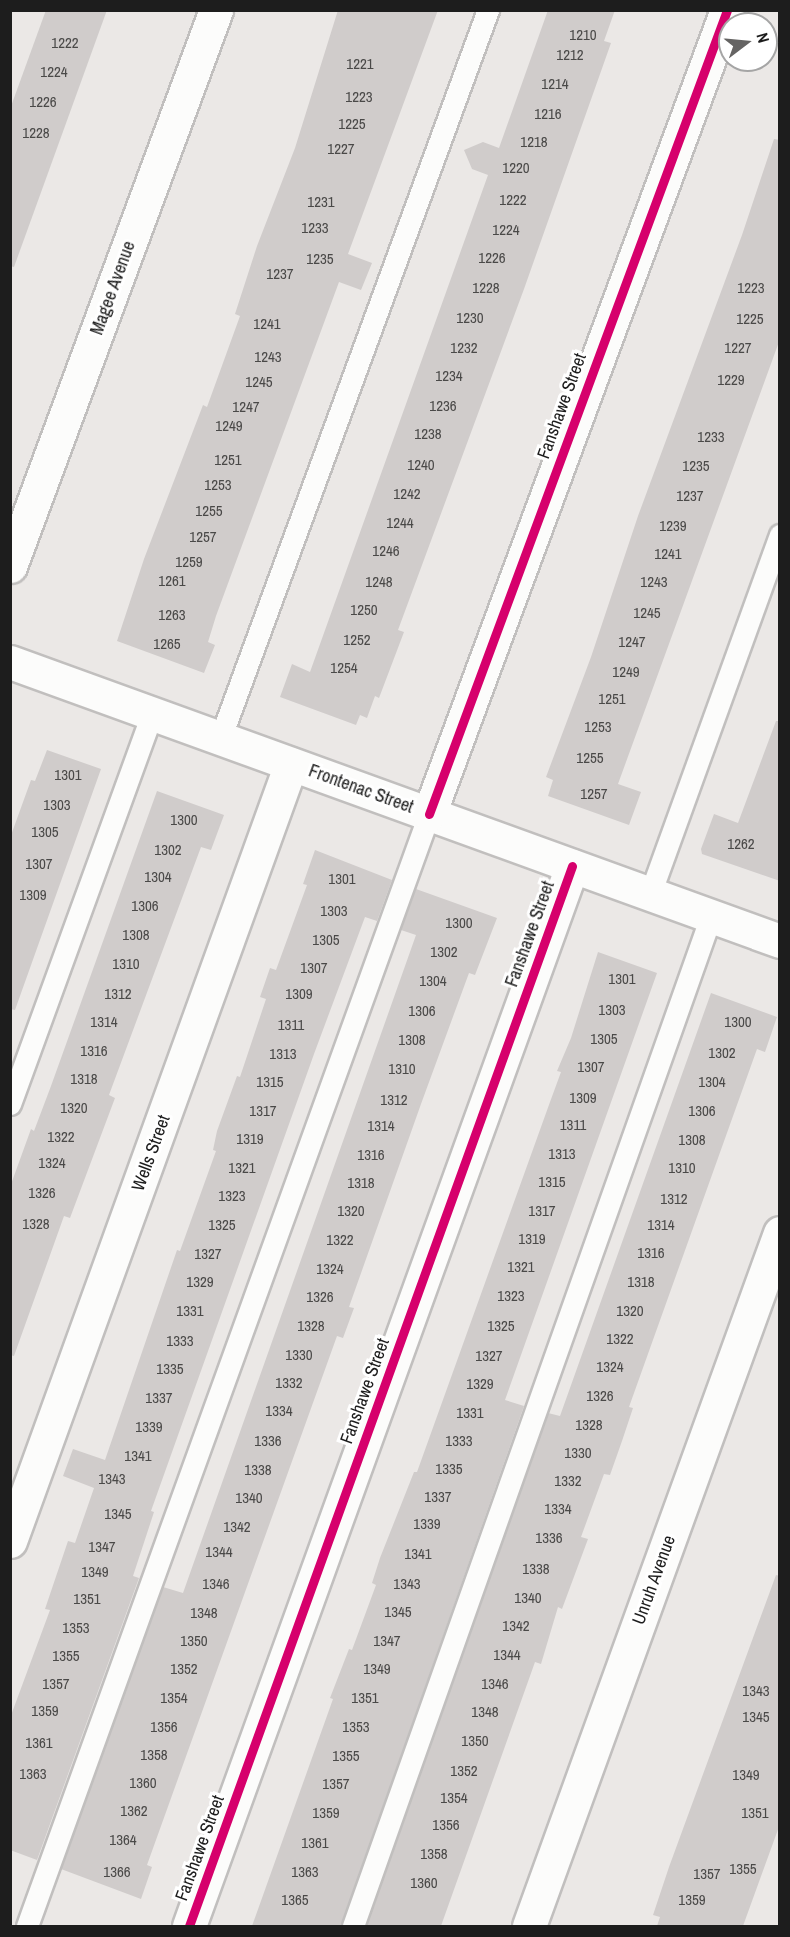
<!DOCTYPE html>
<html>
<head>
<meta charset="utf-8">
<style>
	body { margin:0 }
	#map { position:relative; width:790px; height:1937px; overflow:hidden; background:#ebe8e6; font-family:"Archivo Narrow",sans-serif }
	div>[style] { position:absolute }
	.building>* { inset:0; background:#d0cccb }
	.roads { filter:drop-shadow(2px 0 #c1bfbe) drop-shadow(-2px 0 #c1bfbe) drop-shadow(0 2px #c1bfbe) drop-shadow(0 -2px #c1bfbe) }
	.service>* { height:21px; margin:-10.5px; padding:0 10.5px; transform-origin:10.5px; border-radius:10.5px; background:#fcfcfb }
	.minor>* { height:33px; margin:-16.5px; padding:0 16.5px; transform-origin:16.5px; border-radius:16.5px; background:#fcfcfb }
	.cycleway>* { height:9px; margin:-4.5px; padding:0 4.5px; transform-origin:4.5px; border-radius:4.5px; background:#d6006c }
	span { translate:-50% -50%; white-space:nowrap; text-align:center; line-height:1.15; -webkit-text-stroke:6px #fff; paint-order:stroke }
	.number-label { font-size:15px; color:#4a4948 }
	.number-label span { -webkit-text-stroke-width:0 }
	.street-label { font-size:18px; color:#1d1d1d }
	.frame { position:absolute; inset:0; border:12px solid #1d1d1d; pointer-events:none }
	.north { position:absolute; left:718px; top:12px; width:60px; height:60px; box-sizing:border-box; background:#fff; border:2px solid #a5a5a5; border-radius:50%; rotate:74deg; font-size:16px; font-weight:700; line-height:24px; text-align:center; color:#1d1d1d }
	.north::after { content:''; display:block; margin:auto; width:21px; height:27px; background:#656463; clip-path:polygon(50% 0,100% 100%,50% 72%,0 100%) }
</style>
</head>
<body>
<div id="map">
	<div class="building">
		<div style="clip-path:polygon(46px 10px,107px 10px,14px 267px,10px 266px,10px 109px)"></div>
		<div style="clip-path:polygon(338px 10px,438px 10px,348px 254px,372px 263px,361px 290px,339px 282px,216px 616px,208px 642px,215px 645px,204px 673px,117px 641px,144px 559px,203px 405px,207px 407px,240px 316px,235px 314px,257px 246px,295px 148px)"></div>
		<div style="clip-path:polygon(548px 10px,615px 10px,604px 41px,611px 43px,524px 289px,398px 630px,404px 632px,379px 698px,375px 696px,367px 718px,360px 715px,356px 725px,280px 697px,292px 664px,310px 672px,488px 175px,472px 169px,464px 150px,483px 142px,499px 148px)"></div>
		<div style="clip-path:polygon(774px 139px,780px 140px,780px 339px,618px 784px,641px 792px,629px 825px,548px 796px,553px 780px,546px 777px,591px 657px,638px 516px,742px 235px)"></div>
		<div style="clip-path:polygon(776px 721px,780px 721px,780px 881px,702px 854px,701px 849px,714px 814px,738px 823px)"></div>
		<div style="clip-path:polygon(47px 750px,101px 769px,15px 1010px,10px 1009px,10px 838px,31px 780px,35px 781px)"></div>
		<div style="clip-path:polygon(157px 791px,224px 815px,211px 850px,201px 847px,109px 1095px,115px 1098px,70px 1218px,64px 1216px,14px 1356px,10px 1355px,10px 1187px,31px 1129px,34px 1131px,51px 1086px)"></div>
		<div style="clip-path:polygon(315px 850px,392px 880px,377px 921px,365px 917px,314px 1054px,151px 1511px,154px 1512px,133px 1576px,139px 1578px,37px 1860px,10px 1850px,10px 1718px,50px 1610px,45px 1609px,68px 1541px,75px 1543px,94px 1488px,63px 1476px,73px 1449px,105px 1460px,177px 1250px,180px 1251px,216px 1151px,213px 1150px,217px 1131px,237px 1076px,240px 1077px,266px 999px,260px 997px,270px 968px,276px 970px,307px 885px,303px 884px)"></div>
		<div style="clip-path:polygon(416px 889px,497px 918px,475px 975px,469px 973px,421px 1104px,349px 1307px,354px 1308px,343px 1338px,337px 1336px,147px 1865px,152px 1867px,141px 1899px,61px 1869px,163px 1587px,183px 1593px,416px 935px,401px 930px)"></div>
		<div style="clip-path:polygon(598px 952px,657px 973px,505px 1400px,524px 1406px,341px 1926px,252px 1926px,333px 1699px,330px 1698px,349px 1649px,352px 1650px,376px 1585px,372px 1583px,380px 1558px,414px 1472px,417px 1472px,550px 1102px,561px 1072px,557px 1071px,571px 1038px)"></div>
		<div style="clip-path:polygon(711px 993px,777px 1017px,765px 1052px,757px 1049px,629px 1407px,633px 1408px,622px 1441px,610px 1475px,604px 1474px,581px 1537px,588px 1539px,562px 1609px,558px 1607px,541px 1664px,535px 1662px,441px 1926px,366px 1926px,548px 1413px,560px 1416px)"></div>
		<div style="clip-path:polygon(776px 1575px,780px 1576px,780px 1824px,743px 1926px,657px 1926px,660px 1917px,653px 1915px,669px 1867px)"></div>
	</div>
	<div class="roads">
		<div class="service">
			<div style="left:220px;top:739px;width:777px;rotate:-69.82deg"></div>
			<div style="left:650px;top:894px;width:382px;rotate:-70.1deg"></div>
			<div style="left:10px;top:1104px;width:416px;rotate:-70deg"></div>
			<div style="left:27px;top:1926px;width:1182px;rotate:-70.12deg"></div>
			<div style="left:353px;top:1926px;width:1072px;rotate:-70.48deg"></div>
		</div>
		<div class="minor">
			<div style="left:10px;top:566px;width:593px;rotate:-69.67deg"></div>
			<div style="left:10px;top:662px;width:819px;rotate:19.92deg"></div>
			<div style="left:429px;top:814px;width:857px;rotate:-69.66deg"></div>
			<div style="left:10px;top:1541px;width:826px;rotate:-70.12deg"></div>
			<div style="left:189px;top:1926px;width:1127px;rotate:-70.13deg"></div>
			<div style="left:529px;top:1926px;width:737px;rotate:-70.09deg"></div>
		</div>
	</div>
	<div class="cycleway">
		<div style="left:429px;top:814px;width:857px;rotate:-69.66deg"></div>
		<div style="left:189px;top:1926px;width:1127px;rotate:-70.13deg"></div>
	</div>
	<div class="number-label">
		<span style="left:583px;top:35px">1210</span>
		<span style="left:65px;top:43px">1222</span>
		<span style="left:570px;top:55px">1212</span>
		<span style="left:360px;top:64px">1221</span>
		<span style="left:54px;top:72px">1224</span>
		<span style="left:555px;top:84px">1214</span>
		<span style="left:359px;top:97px">1223</span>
		<span style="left:43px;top:102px">1226</span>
		<span style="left:548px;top:114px">1216</span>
		<span style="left:352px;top:124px">1225</span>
		<span style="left:36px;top:133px">1228</span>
		<span style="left:534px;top:142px">1218</span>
		<span style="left:341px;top:149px">1227</span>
		<span style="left:516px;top:168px">1220</span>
		<span style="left:513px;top:200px">1222</span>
		<span style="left:321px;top:202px">1231</span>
		<span style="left:315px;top:228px">1233</span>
		<span style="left:506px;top:230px">1224</span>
		<span style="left:492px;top:258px">1226</span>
		<span style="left:320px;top:259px">1235</span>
		<span style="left:280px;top:274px">1237</span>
		<span style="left:486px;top:288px">1228</span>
		<span style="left:751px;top:288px">1223</span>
		<span style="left:470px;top:318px">1230</span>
		<span style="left:750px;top:319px">1225</span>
		<span style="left:267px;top:324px">1241</span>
		<span style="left:464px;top:348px">1232</span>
		<span style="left:738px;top:348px">1227</span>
		<span style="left:268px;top:357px">1243</span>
		<span style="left:449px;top:376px">1234</span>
		<span style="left:731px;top:380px">1229</span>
		<span style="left:259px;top:382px">1245</span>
		<span style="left:443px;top:406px">1236</span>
		<span style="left:246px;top:407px">1247</span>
		<span style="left:229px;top:426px">1249</span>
		<span style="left:428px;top:434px">1238</span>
		<span style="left:711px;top:437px">1233</span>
		<span style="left:228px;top:460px">1251</span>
		<span style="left:421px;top:465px">1240</span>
		<span style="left:696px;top:466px">1235</span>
		<span style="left:218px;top:485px">1253</span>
		<span style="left:407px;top:494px">1242</span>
		<span style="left:690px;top:496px">1237</span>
		<span style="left:209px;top:511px">1255</span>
		<span style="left:400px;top:523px">1244</span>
		<span style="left:673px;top:526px">1239</span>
		<span style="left:203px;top:537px">1257</span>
		<span style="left:386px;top:551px">1246</span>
		<span style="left:668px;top:554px">1241</span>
		<span style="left:189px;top:562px">1259</span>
		<span style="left:172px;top:581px">1261</span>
		<span style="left:379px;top:582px">1248</span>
		<span style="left:654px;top:582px">1243</span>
		<span style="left:364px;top:610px">1250</span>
		<span style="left:647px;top:613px">1245</span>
		<span style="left:172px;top:615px">1263</span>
		<span style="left:357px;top:640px">1252</span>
		<span style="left:632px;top:642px">1247</span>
		<span style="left:167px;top:644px">1265</span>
		<span style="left:344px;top:668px">1254</span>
		<span style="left:626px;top:672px">1249</span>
		<span style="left:612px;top:699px">1251</span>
		<span style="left:598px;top:727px">1253</span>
		<span style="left:590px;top:758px">1255</span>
		<span style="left:68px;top:775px">1301</span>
		<span style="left:594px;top:794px">1257</span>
		<span style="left:57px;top:805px">1303</span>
		<span style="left:184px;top:820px">1300</span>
		<span style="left:45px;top:832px">1305</span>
		<span style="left:741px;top:844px">1262</span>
		<span style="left:168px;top:850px">1302</span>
		<span style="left:39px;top:864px">1307</span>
		<span style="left:158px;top:877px">1304</span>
		<span style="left:342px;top:879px">1301</span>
		<span style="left:33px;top:895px">1309</span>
		<span style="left:145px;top:906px">1306</span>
		<span style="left:334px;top:911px">1303</span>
		<span style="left:459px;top:923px">1300</span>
		<span style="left:136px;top:935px">1308</span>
		<span style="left:326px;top:940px">1305</span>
		<span style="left:444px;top:952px">1302</span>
		<span style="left:126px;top:964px">1310</span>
		<span style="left:314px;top:968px">1307</span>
		<span style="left:622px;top:979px">1301</span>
		<span style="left:433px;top:981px">1304</span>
		<span style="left:118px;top:994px">1312</span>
		<span style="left:299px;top:994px">1309</span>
		<span style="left:612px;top:1010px">1303</span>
		<span style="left:422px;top:1011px">1306</span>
		<span style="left:104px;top:1022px">1314</span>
		<span style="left:738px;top:1022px">1300</span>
		<span style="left:291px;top:1025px">1311</span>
		<span style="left:604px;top:1039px">1305</span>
		<span style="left:412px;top:1040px">1308</span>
		<span style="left:94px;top:1051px">1316</span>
		<span style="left:722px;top:1053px">1302</span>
		<span style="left:283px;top:1054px">1313</span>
		<span style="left:591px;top:1067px">1307</span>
		<span style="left:402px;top:1069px">1310</span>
		<span style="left:84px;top:1079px">1318</span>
		<span style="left:270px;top:1082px">1315</span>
		<span style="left:712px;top:1082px">1304</span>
		<span style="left:583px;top:1098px">1309</span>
		<span style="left:394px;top:1100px">1312</span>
		<span style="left:74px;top:1108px">1320</span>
		<span style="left:263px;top:1111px">1317</span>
		<span style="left:702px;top:1111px">1306</span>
		<span style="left:573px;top:1125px">1311</span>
		<span style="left:381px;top:1126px">1314</span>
		<span style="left:61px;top:1137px">1322</span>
		<span style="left:250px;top:1139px">1319</span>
		<span style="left:692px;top:1140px">1308</span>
		<span style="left:562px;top:1154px">1313</span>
		<span style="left:371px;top:1155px">1316</span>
		<span style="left:52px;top:1163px">1324</span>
		<span style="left:242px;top:1168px">1321</span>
		<span style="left:682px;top:1168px">1310</span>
		<span style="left:552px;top:1182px">1315</span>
		<span style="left:361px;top:1183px">1318</span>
		<span style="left:42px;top:1193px">1326</span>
		<span style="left:232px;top:1196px">1323</span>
		<span style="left:674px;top:1199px">1312</span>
		<span style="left:351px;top:1211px">1320</span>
		<span style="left:542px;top:1211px">1317</span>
		<span style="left:36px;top:1224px">1328</span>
		<span style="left:222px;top:1225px">1325</span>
		<span style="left:661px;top:1225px">1314</span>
		<span style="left:532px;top:1239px">1319</span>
		<span style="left:340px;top:1240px">1322</span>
		<span style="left:651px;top:1253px">1316</span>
		<span style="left:208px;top:1254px">1327</span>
		<span style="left:521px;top:1267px">1321</span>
		<span style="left:330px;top:1269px">1324</span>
		<span style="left:200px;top:1282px">1329</span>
		<span style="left:641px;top:1282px">1318</span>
		<span style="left:511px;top:1296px">1323</span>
		<span style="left:320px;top:1297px">1326</span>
		<span style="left:190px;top:1311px">1331</span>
		<span style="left:630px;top:1311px">1320</span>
		<span style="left:311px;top:1326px">1328</span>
		<span style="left:501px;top:1326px">1325</span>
		<span style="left:620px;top:1339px">1322</span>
		<span style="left:180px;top:1341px">1333</span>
		<span style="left:299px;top:1355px">1330</span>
		<span style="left:489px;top:1356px">1327</span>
		<span style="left:610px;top:1367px">1324</span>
		<span style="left:170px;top:1369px">1335</span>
		<span style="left:289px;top:1383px">1332</span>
		<span style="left:480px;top:1384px">1329</span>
		<span style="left:600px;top:1396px">1326</span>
		<span style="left:159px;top:1398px">1337</span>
		<span style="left:279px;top:1411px">1334</span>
		<span style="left:470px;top:1413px">1331</span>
		<span style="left:589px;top:1425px">1328</span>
		<span style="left:149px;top:1427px">1339</span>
		<span style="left:268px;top:1441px">1336</span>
		<span style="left:459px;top:1441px">1333</span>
		<span style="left:578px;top:1453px">1330</span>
		<span style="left:138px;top:1456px">1341</span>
		<span style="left:449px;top:1469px">1335</span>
		<span style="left:258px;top:1470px">1338</span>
		<span style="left:112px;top:1479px">1343</span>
		<span style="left:568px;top:1481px">1332</span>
		<span style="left:438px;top:1497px">1337</span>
		<span style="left:249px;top:1498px">1340</span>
		<span style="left:558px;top:1509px">1334</span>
		<span style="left:118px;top:1514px">1345</span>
		<span style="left:427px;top:1524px">1339</span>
		<span style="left:237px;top:1527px">1342</span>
		<span style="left:549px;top:1538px">1336</span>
		<span style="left:102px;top:1547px">1347</span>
		<span style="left:219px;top:1552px">1344</span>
		<span style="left:418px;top:1554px">1341</span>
		<span style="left:536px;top:1569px">1338</span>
		<span style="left:95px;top:1572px">1349</span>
		<span style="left:216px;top:1584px">1346</span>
		<span style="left:407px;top:1584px">1343</span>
		<span style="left:528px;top:1598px">1340</span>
		<span style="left:87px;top:1599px">1351</span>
		<span style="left:398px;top:1612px">1345</span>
		<span style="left:204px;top:1613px">1348</span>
		<span style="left:516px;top:1626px">1342</span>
		<span style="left:76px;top:1628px">1353</span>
		<span style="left:194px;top:1641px">1350</span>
		<span style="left:387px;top:1641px">1347</span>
		<span style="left:507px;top:1655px">1344</span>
		<span style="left:66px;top:1656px">1355</span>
		<span style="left:184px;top:1669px">1352</span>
		<span style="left:377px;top:1669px">1349</span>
		<span style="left:56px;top:1684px">1357</span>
		<span style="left:495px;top:1684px">1346</span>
		<span style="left:756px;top:1691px">1343</span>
		<span style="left:174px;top:1698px">1354</span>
		<span style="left:365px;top:1698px">1351</span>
		<span style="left:45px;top:1711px">1359</span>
		<span style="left:485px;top:1712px">1348</span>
		<span style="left:756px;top:1717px">1345</span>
		<span style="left:164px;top:1727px">1356</span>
		<span style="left:356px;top:1727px">1353</span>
		<span style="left:475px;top:1741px">1350</span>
		<span style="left:39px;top:1743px">1361</span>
		<span style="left:154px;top:1755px">1358</span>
		<span style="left:346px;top:1756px">1355</span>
		<span style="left:464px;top:1771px">1352</span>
		<span style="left:33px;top:1774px">1363</span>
		<span style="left:746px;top:1775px">1349</span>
		<span style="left:143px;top:1783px">1360</span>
		<span style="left:336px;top:1784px">1357</span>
		<span style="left:454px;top:1798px">1354</span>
		<span style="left:134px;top:1811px">1362</span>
		<span style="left:326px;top:1813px">1359</span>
		<span style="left:755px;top:1813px">1351</span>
		<span style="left:446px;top:1825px">1356</span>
		<span style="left:123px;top:1840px">1364</span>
		<span style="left:315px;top:1843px">1361</span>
		<span style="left:434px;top:1854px">1358</span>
		<span style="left:743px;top:1869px">1355</span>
		<span style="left:117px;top:1872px">1366</span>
		<span style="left:305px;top:1872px">1363</span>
		<span style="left:707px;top:1874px">1357</span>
		<span style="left:424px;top:1883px">1360</span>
		<span style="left:295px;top:1900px">1365</span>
		<span style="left:692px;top:1900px">1359</span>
	</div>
	<div class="street-label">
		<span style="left:113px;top:288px;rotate:-70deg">Magee Avenue</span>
		<span style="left:562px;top:406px;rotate:-70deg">Fanshawe Street</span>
		<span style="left:361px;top:789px;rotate:20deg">Frontenac Street</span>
		<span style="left:530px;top:934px;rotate:-70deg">Fanshawe Street</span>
		<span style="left:151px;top:1153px;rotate:-70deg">Wells Street</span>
		<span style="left:365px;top:1391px;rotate:-70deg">Fanshawe Street</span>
		<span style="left:654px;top:1580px;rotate:-70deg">Unruh Avenue</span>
		<span style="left:200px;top:1848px;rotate:-70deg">Fanshawe Street</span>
	</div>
	<div class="frame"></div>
	<div class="north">N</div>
</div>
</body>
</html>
